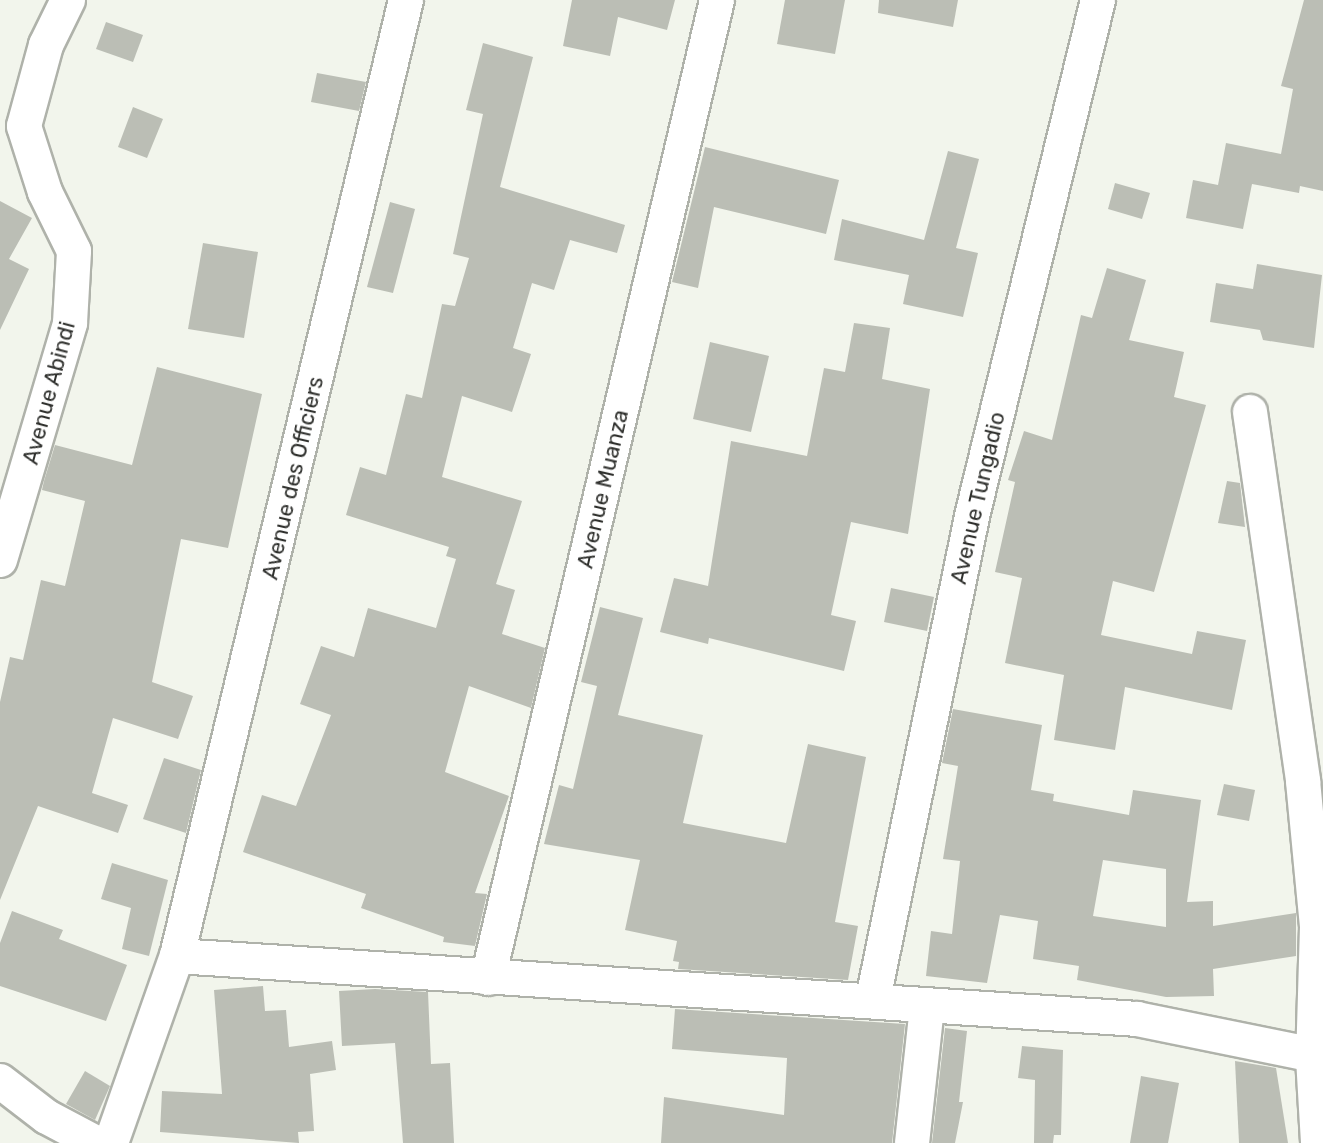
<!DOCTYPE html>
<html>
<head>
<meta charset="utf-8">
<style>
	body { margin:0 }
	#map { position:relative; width:1323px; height:1143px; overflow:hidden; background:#f2f5ec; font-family:Rubik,sans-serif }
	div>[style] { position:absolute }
	.building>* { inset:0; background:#bbbeb5 }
	.roads { filter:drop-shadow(2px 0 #afb2aa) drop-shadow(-2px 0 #afb2aa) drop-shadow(0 2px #afb2aa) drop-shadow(0 -2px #afb2aa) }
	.minor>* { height:34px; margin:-17px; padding:0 17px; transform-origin:17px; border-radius:17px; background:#fff }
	span { translate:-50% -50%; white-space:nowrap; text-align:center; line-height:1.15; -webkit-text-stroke:6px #fff; paint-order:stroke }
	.street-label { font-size:22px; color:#2f302d }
</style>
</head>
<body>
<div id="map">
	<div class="building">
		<div style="clip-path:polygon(572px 0,675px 0,667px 30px,618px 17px,610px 56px,563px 46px)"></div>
		<div style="clip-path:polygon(785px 0,845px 0,835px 54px,777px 44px)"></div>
		<div style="clip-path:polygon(879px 0,958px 0,953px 27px,878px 13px)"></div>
		<div style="clip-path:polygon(1304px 0,1323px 0,1323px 191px,1300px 186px,1299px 193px,1252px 184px,1243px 229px,1186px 218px,1193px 180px,1218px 185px,1226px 143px,1281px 154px,1293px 89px,1281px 86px)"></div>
		<div style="clip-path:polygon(106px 22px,143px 35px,133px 62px,96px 49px)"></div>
		<div style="clip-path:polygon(483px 43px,533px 57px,500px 187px,625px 225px,617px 253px,570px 240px,554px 290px,532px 283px,513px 348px,531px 354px,512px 412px,462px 396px,442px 477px,522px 501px,496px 584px,515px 590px,502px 634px,545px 648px,531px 708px,469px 686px,445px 772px,509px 796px,475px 893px,487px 894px,475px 946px,443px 942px,444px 937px,361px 908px,366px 894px,243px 852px,262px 795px,296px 806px,331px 715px,300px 704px,321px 646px,354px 657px,368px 608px,436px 628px,456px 559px,446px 556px,449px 547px,346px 515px,360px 467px,386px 475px,406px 394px,422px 398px,442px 304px,455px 306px,469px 258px,453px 254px,483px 114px,466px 110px)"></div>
		<div style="clip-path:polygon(317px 73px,366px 82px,359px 111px,311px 102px)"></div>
		<div style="clip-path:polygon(133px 107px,163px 119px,147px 158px,118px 147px)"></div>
		<div style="clip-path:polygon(705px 147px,839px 180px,826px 234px,714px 207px,698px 288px,672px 282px)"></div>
		<div style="clip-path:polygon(948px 151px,979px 159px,956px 248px,978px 253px,963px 317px,903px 304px,909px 275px,834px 260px,842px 219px,924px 240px)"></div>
		<div style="clip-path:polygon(1115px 183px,1150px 193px,1142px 219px,1108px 209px)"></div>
		<div style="clip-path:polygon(0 201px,32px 218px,9px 259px,29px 269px,0 330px)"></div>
		<div style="clip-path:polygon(390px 202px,415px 209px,393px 293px,367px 287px)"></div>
		<div style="clip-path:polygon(203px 243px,258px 252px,244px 338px,188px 329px)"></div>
		<div style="clip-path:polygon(1257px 264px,1322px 275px,1314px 348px,1263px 340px,1260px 330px,1210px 322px,1216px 283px,1253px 289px)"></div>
		<div style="clip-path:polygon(1107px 268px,1146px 280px,1129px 340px,1184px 352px,1174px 397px,1206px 405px,1154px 592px,1113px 581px,1101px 635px,1192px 654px,1197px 631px,1246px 640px,1232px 710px,1125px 687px,1115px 750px,1054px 740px,1064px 675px,1005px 663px,1022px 578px,995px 572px,1015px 482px,1008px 480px,1024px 431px,1052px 440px,1081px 315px,1092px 318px)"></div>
		<div style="clip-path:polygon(854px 323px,890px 328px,882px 379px,930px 389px,908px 534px,851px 522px,831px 615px,856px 621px,844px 671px,709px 638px,708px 644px,660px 632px,674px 578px,708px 586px,731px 441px,807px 456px,824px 368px,845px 372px)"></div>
		<div style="clip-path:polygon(710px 342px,769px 356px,751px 432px,693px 419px)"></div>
		<div style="clip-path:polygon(157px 367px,262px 394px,228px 548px,181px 539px,152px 682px,193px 696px,178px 739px,113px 718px,92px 793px,128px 805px,118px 833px,38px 806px,0 900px,0 702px,10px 657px,23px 660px,41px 580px,65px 586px,85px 501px,42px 490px,44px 481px,55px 445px,132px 465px)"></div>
		<div style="clip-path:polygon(1227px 481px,1240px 483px,1245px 527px,1218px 523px)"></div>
		<div style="clip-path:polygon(891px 588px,934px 597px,927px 631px,884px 622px)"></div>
		<div style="clip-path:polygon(600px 607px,643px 618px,618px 715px,703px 735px,683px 823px,786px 843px,808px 744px,866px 757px,835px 922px,858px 926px,848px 980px,678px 969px,679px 962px,673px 961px,677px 941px,625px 930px,640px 860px,544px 844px,559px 785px,573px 789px,597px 686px,581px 682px)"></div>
		<div style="clip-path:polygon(evenodd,953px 709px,1042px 725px,1031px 790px,1054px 794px,1053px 801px,1129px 815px,1133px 790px,1201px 800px,1187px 902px,1213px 901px,1213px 926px,1296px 913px,1296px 956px,1213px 969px,1214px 996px,1166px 997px,1077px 980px,1079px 966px,1033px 959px,1038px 921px,1000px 915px,987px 983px,926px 976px,931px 931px,952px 934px,960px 861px,943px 859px,958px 766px,942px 763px,953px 709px,1103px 860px,1166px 869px,1166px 927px,1093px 916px,1103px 860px)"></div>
		<div style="clip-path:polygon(164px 758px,201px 770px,186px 833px,143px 819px)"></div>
		<div style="clip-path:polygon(1224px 784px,1255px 790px,1249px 821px,1217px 815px)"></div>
		<div style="clip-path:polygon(112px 863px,168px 880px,149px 956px,122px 949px,131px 908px,101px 899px)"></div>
		<div style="clip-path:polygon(12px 911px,63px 930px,59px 939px,127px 965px,106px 1021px,0 986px,0 943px)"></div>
		<div style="clip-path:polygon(263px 986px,265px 1011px,286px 1010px,289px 1047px,332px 1041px,336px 1070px,310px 1074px,314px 1131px,298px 1132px,299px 1143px,160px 1132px,162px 1091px,222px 1094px,214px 990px)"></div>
		<div style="clip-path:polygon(375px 989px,428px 992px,431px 1064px,450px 1063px,454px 1143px,403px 1143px,395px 1043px,342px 1046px,339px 991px)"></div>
		<div style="clip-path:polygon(675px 1009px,905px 1024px,892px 1143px,661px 1143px,664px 1097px,784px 1115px,787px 1058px,672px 1049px)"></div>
		<div style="clip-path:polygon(945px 1028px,967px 1031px,959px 1102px,963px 1102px,955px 1143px,932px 1143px)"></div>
		<div style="clip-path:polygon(1022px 1046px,1063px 1050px,1061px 1135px,1054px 1135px,1053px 1143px,1034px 1143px,1035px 1080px,1018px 1078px)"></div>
		<div style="clip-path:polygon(1235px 1061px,1276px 1068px,1288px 1143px,1239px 1143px)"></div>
		<div style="clip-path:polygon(85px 1071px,110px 1086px,95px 1120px,66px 1104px)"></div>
		<div style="clip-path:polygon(1141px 1076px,1179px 1083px,1168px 1143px,1130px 1143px)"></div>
	</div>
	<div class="roads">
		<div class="minor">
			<div style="left:1250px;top:412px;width:373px;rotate:81.8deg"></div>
			<div style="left:1303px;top:781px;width:147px;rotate:84.5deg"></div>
			<div style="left:1317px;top:927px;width:131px;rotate:91.7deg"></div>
			<div style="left:1313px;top:1058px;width:85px;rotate:86.6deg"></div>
			<div style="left:0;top:560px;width:247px;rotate:-73.5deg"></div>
			<div style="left:70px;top:323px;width:72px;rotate:-86.8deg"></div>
			<div style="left:74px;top:251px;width:66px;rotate:-116.2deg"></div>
			<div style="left:45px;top:192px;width:69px;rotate:-107.7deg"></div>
			<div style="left:24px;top:126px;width:84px;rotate:-74.8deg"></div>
			<div style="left:46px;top:45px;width:50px;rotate:-63.9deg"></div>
			<div style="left:177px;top:956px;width:962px;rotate:3.75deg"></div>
			<div style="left:1137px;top:1019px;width:190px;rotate:11.5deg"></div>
			<div style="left:488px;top:978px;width:1004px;rotate:-76.82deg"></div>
			<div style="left:873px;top:999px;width:497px;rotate:-78.4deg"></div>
			<div style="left:973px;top:512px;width:527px;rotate:-76.28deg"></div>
			<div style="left:0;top:1081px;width:59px;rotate:37.5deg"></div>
			<div style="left:47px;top:1117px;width:55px;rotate:28deg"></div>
			<div style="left:111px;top:1143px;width:198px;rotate:-70.6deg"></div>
			<div style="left:177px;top:956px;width:983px;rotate:-76.53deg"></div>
			<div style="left:912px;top:1143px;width:137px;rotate:-83.7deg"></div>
		</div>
	</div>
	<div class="street-label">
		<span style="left:49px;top:393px;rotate:-75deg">Avenue Abindi</span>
		<span style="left:293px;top:478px;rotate:-77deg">Avenue des Officiers</span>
		<span style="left:603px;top:489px;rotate:-77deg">Avenue Muanza</span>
		<span style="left:978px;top:498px;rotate:-77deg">Avenue Tungadio</span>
	</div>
</div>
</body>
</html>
